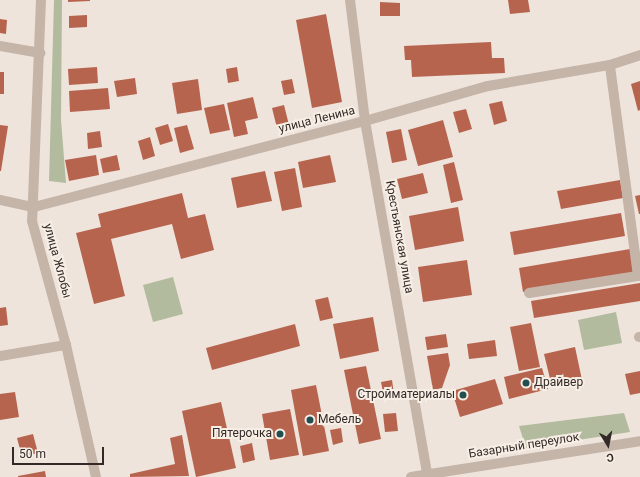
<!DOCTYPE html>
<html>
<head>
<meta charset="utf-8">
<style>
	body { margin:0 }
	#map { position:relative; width:640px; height:477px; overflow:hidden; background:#eee4db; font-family:Roboto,sans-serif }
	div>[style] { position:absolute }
	.green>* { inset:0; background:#b2bb9d }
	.building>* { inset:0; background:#b7644f }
	.minor>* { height:10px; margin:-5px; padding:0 5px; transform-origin:5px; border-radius:5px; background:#c5b4a8 }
	.dots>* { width:11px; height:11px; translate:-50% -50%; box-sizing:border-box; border:2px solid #f7eee6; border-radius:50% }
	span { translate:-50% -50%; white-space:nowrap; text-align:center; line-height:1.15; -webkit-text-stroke:4px #f7eee6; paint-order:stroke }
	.street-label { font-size:12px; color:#332a27 }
	.poi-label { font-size:12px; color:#332a27 }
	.left { translate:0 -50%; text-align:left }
	.right { translate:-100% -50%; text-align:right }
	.north { position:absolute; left:588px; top:425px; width:40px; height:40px; -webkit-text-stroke:3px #f7eee6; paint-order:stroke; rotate:170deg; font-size:11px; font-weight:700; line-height:16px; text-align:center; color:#332a27 }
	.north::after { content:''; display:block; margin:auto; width:14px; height:18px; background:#332a27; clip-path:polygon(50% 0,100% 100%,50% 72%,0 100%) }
	.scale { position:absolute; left:12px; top:447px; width:92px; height:18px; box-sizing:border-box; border:2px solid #332a27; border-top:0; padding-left:5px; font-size:12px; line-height:14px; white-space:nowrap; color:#332a27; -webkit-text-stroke:3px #f7eee6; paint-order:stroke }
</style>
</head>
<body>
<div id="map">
	<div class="green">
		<div style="clip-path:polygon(54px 0,62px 0,61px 120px,66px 183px,49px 181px)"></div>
		<div style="clip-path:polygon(173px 277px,183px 314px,153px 322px,143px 285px)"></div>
		<div style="clip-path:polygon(616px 312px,622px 343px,584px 350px,578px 320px)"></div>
		<div style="clip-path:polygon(624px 413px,630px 432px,526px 448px,519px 426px)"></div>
	</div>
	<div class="building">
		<div style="clip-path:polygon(68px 0,90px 0,90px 1px,68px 2px)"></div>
		<div style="clip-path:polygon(508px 0,528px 0,530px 12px,510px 14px)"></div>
		<div style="clip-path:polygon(380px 2px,400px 3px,400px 16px,380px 16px)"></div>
		<div style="clip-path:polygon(326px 14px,342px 102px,312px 108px,296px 20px)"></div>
		<div style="clip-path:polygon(87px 15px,87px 27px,69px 28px,69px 16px)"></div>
		<div style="clip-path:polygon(0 19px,7px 20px,6px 34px,0 33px)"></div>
		<div style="clip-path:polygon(491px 42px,492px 58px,504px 58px,505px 73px,412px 77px,411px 60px,405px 60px,404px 46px)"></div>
		<div style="clip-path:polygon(97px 67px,98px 83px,69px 85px,68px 69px)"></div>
		<div style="clip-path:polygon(237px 67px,239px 81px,228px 83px,226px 69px)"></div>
		<div style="clip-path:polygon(0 72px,4px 72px,4px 94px,0 94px)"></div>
		<div style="clip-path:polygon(135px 78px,137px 94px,117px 97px,114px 81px)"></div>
		<div style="clip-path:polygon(198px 79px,202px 110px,177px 114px,172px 83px)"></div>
		<div style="clip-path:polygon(292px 79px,295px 93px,284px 95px,281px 81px)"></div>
		<div style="clip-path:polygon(640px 81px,640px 110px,638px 111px,631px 84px)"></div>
		<div style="clip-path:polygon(108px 88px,110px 109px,70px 112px,69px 91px)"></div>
		<div style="clip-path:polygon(253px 97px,258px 118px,245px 121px,248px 134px,234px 137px,227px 103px)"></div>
		<div style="clip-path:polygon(502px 101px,507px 121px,494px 125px,489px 104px)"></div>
		<div style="clip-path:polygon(224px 104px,230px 130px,210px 134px,204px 108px)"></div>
		<div style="clip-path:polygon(284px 105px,289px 125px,277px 128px,272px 108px)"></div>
		<div style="clip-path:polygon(466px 109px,472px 129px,459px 133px,453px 112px)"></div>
		<div style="clip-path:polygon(443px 120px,453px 157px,418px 166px,408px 130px)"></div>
		<div style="clip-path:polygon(168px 124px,173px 141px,160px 145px,155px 128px)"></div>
		<div style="clip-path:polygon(0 125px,8px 126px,1px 171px,0 171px)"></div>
		<div style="clip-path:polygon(187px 125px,194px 149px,180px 153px,174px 128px)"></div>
		<div style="clip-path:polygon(401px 129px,407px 160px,392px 163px,386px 132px)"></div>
		<div style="clip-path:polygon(100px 131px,102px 147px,88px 149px,87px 133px)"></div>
		<div style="clip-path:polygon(150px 137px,155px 156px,143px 160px,138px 141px)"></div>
		<div style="clip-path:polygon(96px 155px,99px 175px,69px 181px,65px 160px)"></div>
		<div style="clip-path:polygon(117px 155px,120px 170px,103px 173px,100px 159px)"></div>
		<div style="clip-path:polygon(330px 155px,336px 182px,303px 188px,298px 162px)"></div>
		<div style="clip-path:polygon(454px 162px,463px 200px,451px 203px,443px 165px)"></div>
		<div style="clip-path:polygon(295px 168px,302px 207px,282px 211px,274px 172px)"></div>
		<div style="clip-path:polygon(265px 171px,272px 201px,237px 208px,231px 178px)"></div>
		<div style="clip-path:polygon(423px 173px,428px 193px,402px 199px,397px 179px)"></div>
		<div style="clip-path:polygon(620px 180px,623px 198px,561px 209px,557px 191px)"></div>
		<div style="clip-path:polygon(182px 193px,188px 218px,205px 214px,214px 250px,181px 259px,172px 224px,111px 239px,125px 296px,94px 304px,76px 233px,101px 227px,98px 214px)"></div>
		<div style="clip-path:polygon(640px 195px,640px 214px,639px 214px,635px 196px)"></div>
		<div style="clip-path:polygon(458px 207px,464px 241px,415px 250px,409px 216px)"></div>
		<div style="clip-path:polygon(621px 213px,625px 236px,514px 255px,510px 232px)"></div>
		<div style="clip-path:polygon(630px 249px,634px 272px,523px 292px,519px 268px)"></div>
		<div style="clip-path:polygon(467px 260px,472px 295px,423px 302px,418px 267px)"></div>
		<div style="clip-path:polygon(640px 283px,640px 301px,534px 318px,531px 301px)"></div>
		<div style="clip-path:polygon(328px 297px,333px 318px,320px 321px,315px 300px)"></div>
		<div style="clip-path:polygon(6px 307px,8px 325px,0 326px,0 308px)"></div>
		<div style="clip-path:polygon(373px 317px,379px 351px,340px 359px,333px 324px)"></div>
		<div style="clip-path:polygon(531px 323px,540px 367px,519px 371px,510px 327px)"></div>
		<div style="clip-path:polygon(295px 324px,300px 346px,212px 370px,206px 348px)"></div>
		<div style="clip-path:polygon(446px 334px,448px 347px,427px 350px,425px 337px)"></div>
		<div style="clip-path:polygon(495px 340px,497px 356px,469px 359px,467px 344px)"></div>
		<div style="clip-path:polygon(575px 347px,582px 380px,552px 387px,544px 354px)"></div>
		<div style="clip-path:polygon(448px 353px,450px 365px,442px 388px,433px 390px,427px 356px)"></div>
		<div style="clip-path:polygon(366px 366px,381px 439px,359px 444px,344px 370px)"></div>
		<div style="clip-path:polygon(542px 368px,548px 389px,509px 399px,504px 377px)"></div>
		<div style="clip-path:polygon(640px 371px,640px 393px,630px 395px,625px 374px)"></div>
		<div style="clip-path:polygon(495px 379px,503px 404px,460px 417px,452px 391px)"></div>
		<div style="clip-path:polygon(392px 380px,394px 394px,384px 397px,381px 382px)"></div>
		<div style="clip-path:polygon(316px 385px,329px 451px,303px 456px,291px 390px)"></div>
		<div style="clip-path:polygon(15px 392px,19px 417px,0 420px,0 394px)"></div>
		<div style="clip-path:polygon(221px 402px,236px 468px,196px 477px,182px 411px)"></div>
		<div style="clip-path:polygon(290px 409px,299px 455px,270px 460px,262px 414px)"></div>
		<div style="clip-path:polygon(396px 413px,398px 431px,385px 432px,383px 414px)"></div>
		<div style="clip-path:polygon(341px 428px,343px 442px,333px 445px,330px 430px)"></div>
		<div style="clip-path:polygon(33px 434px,38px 453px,22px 457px,17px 438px)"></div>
		<div style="clip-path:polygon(182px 435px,189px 476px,130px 477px,130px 474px,175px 464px,170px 438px)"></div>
		<div style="clip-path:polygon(252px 443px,255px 460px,243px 463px,240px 446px)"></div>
		<div style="clip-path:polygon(45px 471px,46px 477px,18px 477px,18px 476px)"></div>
	</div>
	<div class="minor">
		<div style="left:41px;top:0;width:221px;rotate:92.3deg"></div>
		<div style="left:32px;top:221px;width:129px;rotate:74.7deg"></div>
		<div style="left:66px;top:345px;width:135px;rotate:77.2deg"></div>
		<div style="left:350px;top:0;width:122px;rotate:82.9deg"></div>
		<div style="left:365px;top:121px;width:362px;rotate:80deg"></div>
		<div style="left:0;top:46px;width:41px;rotate:9.9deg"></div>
		<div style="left:0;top:200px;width:35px;rotate:12deg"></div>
		<div style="left:34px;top:207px;width:342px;rotate:-14.6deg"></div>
		<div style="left:365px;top:121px;width:128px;rotate:-15.9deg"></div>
		<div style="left:488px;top:86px;width:124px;rotate:-9.8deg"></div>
		<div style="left:610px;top:65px;width:32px;rotate:-18deg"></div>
		<div style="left:529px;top:293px;width:110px;rotate:-8.9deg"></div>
		<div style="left:638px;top:276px;width:213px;rotate:-97.6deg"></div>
		<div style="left:639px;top:337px;width:1px"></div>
		<div style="left:0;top:356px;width:67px;rotate:-9.5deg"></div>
		<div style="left:411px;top:477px;width:232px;rotate:-8.9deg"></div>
	</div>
	<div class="dots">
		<div style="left:526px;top:383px;background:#224e4f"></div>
		<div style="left:463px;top:395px;background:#224e4f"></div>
		<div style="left:310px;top:420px;background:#224e4f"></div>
		<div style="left:280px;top:434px;background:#224e4f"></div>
	</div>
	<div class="street-label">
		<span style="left:317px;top:120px;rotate:-14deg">улица Ленина</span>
		<span style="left:399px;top:237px;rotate:80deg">Крестьянская улица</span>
		<span style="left:57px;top:261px;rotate:75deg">улица Жлобы</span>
		<span style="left:524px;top:446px;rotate:-9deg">Базарный переулок</span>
	</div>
	<div class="poi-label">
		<span class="left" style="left:534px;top:383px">Драйвер</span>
		<span class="right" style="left:455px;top:395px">Стройматериалы</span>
		<span class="left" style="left:318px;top:420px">Мебель</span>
		<span class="right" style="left:272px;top:434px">Пятерочка</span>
	</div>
	<div class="north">С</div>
	<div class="scale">50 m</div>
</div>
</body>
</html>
